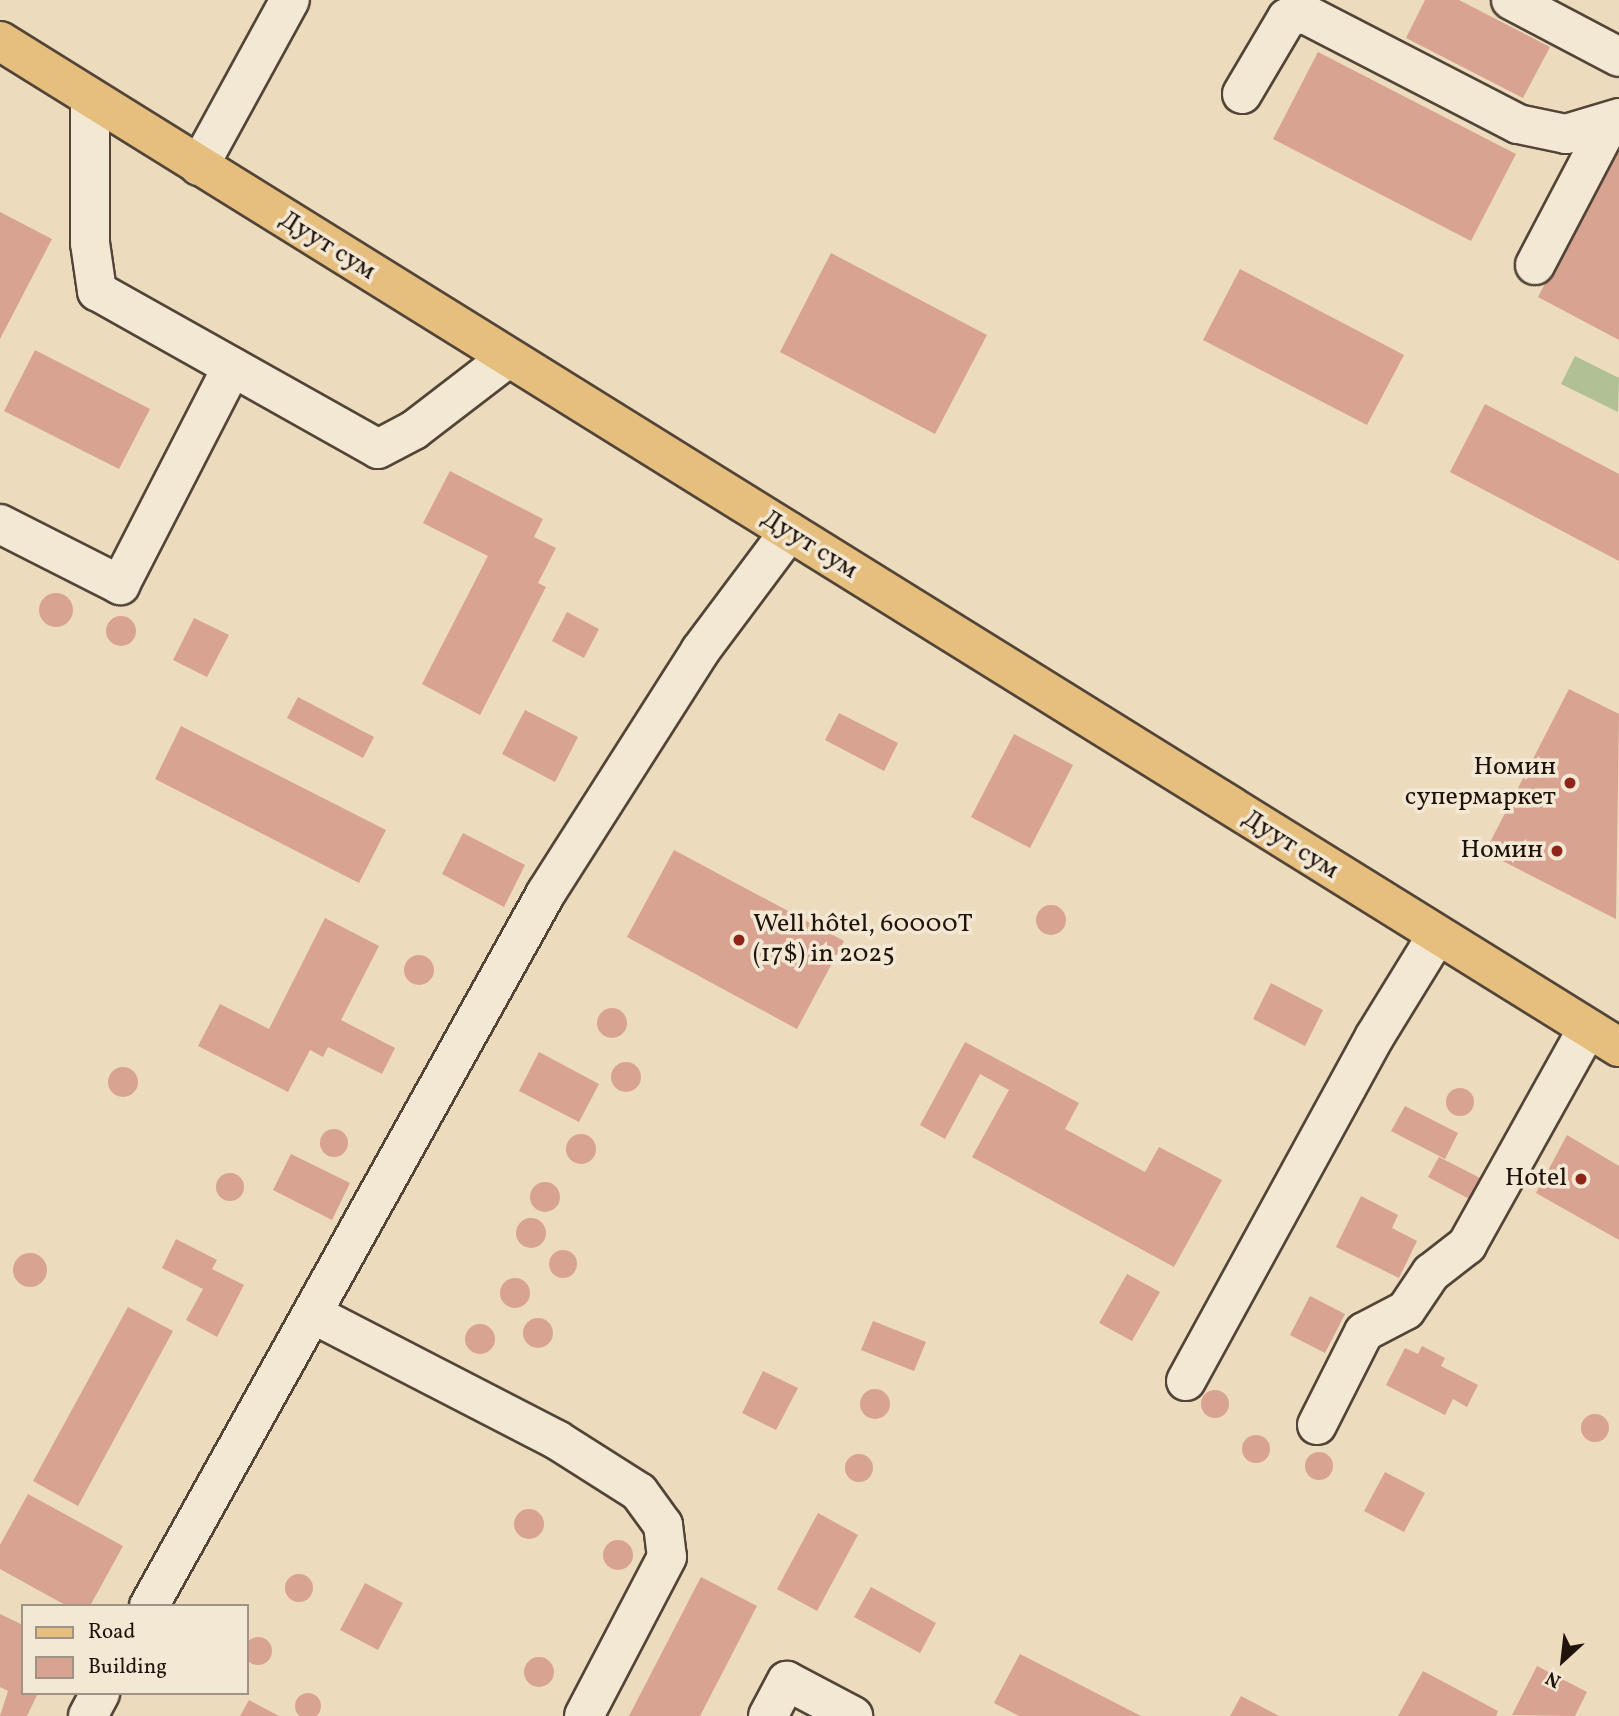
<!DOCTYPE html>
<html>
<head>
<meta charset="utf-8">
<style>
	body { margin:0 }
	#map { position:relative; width:1619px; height:1716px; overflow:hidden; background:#ecdbbd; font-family:Vollkorn,serif }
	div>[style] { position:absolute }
	.green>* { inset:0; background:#b1c196 }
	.building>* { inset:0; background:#d9a392 }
	.round { border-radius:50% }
	.roads { filter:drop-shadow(2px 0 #524538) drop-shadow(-2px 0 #524538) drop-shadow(0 2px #524538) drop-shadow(0 -2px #524538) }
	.minor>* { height:38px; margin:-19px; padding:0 19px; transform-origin:19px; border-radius:19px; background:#f3e8d4 }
	.major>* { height:38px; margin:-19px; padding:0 19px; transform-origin:19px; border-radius:19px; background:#e6be7e }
	.dots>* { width:19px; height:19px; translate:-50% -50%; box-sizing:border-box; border:4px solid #f3e8d4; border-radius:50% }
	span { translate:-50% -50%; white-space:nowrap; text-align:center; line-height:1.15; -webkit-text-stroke:7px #f3e8d4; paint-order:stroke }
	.street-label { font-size:26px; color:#1f130c }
	.poi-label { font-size:26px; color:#1f130c }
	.right { translate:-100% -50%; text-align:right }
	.left { translate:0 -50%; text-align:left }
	.legend { position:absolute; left:21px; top:1604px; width:228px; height:91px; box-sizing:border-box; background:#f3e8d4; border:2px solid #9e9384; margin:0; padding:9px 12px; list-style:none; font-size:21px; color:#1f130c }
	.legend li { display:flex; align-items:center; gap:14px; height:35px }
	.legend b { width:35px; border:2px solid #9e9384 }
	.north { position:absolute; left:1528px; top:1625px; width:70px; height:70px; -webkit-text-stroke:5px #f3e8d4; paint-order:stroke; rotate:207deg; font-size:19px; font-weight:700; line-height:28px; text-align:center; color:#1f130c }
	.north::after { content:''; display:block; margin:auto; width:24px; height:32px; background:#1f130c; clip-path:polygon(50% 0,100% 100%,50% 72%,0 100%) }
</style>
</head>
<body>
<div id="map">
	<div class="green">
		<div style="clip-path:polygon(1575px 356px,1619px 378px,1618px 412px,1561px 384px)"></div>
	</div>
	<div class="building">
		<div style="clip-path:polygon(1425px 0,1459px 0,1550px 47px,1523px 98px,1406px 38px)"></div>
		<div style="clip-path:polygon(1318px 52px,1516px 154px,1471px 241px,1273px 139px)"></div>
		<div style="clip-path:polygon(1615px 150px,1619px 152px,1619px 340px,1538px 297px)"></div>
		<div style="clip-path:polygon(0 212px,52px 239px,0 339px)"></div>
		<div style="clip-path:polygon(831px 253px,987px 335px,935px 434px,780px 352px)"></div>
		<div style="clip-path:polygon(1240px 269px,1404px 355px,1367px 425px,1203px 340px)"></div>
		<div style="clip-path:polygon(35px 350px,150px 409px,119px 469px,4px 411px)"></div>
		<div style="clip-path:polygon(1485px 404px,1619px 474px,1619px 561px,1450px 472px)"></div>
		<div style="clip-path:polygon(450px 471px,543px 519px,534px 537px,556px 548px,538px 583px,546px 587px,480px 715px,422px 684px,488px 556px,423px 523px)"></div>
		<div class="round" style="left:39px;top:593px;width:34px;height:34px"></div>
		<div style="clip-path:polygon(567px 612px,599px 629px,584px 658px,552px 641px)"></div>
		<div class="round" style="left:106px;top:616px;width:30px;height:30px"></div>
		<div style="clip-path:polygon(194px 618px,229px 635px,207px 677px,173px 660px)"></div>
		<div style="clip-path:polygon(1569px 689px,1619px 714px,1616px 919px,1485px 852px)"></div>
		<div style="clip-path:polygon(298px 697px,374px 737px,363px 758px,287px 718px)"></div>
		<div style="clip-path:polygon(525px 710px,578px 737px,555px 782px,502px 754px)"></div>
		<div style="clip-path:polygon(839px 713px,898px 743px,884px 771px,825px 740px)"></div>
		<div style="clip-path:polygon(181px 726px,386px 830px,359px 883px,155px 779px)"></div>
		<div style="clip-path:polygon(1014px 734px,1073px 765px,1030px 848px,971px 817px)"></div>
		<div style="clip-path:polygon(463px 833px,525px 865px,504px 907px,442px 874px)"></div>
		<div style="clip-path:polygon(674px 850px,844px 941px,797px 1029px,627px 937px)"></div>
		<div class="round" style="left:1036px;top:905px;width:30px;height:30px"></div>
		<div style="clip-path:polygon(325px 918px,379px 946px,341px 1020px,395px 1048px,382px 1074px,328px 1047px,323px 1057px,310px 1050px,288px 1092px,198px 1046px,220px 1004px,269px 1029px)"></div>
		<div class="round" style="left:404px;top:955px;width:30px;height:30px"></div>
		<div style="clip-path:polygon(1271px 983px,1323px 1010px,1305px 1046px,1253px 1019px)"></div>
		<div class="round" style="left:597px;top:1008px;width:30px;height:30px"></div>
		<div style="clip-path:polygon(965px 1042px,1079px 1103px,1065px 1129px,1145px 1172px,1159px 1147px,1222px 1180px,1174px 1267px,972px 1157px,1009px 1090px,980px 1074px,945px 1139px,920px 1125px)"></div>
		<div style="clip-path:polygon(539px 1052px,599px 1084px,579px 1122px,519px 1091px)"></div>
		<div class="round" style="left:611px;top:1062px;width:30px;height:30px"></div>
		<div class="round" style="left:108px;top:1067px;width:30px;height:30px"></div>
		<div class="round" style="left:1446px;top:1088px;width:28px;height:28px"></div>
		<div style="clip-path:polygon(1405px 1106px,1458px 1133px,1445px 1159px,1391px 1131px)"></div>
		<div class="round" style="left:320px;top:1129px;width:28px;height:28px"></div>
		<div class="round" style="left:566px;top:1134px;width:30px;height:30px"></div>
		<div style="clip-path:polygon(1567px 1135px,1619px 1166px,1619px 1240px,1536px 1193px)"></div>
		<div style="clip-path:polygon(291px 1154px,350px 1183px,332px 1220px,273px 1190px)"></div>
		<div style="clip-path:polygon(1439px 1157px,1486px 1181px,1475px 1202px,1428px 1177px)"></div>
		<div class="round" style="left:216px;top:1173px;width:28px;height:28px"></div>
		<div class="round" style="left:530px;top:1182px;width:30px;height:30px"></div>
		<div style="clip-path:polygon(1361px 1196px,1398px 1215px,1392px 1228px,1417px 1241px,1399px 1278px,1336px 1247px)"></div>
		<div class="round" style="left:516px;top:1218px;width:30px;height:30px"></div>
		<div style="clip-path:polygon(176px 1239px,217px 1260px,212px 1269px,244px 1285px,217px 1337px,186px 1320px,203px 1289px,162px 1268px)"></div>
		<div class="round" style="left:549px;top:1250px;width:28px;height:28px"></div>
		<div class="round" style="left:13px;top:1253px;width:34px;height:34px"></div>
		<div style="clip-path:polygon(1127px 1274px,1160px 1292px,1132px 1341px,1099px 1323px)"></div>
		<div class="round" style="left:500px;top:1278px;width:30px;height:30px"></div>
		<div style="clip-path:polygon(1310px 1296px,1345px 1314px,1325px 1353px,1290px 1335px)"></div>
		<div style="clip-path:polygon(128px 1307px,173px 1331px,78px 1506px,33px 1481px)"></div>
		<div class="round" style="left:523px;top:1318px;width:30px;height:30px"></div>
		<div style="clip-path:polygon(873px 1321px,926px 1342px,914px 1371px,861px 1350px)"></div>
		<div class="round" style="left:465px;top:1324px;width:30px;height:30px"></div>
		<div style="clip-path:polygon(1422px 1346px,1445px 1358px,1441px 1366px,1478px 1385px,1467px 1407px,1453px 1399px,1445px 1415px,1386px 1385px,1405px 1348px,1418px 1354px)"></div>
		<div style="clip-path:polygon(763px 1371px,798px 1388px,776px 1430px,742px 1413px)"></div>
		<div class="round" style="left:860px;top:1389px;width:30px;height:30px"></div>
		<div class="round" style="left:1201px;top:1390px;width:28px;height:28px"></div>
		<div class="round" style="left:1581px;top:1414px;width:28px;height:28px"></div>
		<div class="round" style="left:1242px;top:1435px;width:28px;height:28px"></div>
		<div class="round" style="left:1305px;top:1452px;width:28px;height:28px"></div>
		<div class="round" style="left:845px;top:1454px;width:28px;height:28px"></div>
		<div style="clip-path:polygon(1385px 1472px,1425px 1493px,1404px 1532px,1364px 1511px)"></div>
		<div style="clip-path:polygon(28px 1494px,123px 1546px,90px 1606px,67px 1606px,0 1569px,0 1545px)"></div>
		<div class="round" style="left:514px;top:1509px;width:30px;height:30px"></div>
		<div style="clip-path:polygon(818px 1513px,858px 1535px,817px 1611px,777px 1589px)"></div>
		<div class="round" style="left:603px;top:1540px;width:30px;height:30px"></div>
		<div class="round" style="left:285px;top:1574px;width:28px;height:28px"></div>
		<div style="clip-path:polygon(701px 1577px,757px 1606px,700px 1716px,629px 1716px)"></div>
		<div style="clip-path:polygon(365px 1583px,403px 1603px,378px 1650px,340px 1630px)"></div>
		<div style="clip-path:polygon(871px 1587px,936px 1623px,920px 1653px,854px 1617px)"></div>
		<div style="clip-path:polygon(0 1614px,23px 1625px,23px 1693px,38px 1693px,27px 1716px,0 1716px,8px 1691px,0 1687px)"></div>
		<div class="round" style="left:244px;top:1637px;width:28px;height:28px"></div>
		<div style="clip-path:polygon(1020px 1654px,1141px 1716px,1019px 1716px,994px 1703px)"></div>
		<div class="round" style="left:524px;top:1657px;width:30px;height:30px"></div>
		<div style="clip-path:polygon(1537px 1666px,1587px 1692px,1575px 1716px,1512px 1715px)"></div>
		<div style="clip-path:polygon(1423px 1671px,1498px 1711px,1496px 1716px,1398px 1716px)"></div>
		<div class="round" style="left:295px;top:1693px;width:26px;height:26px"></div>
		<div style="clip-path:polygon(1241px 1696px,1279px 1716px,1230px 1716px)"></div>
		<div style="clip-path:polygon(249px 1700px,279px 1716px,240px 1716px)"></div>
	</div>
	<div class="roads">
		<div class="minor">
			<div style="left:1511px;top:0;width:122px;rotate:27.8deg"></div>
			<div style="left:1242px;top:94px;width:88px;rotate:-59.4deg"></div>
			<div style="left:1287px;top:18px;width:17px;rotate:-17deg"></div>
			<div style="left:1303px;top:13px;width:242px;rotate:27.3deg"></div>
			<div style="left:1518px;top:124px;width:49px;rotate:11.8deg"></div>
			<div style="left:1566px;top:134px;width:55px;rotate:-16.8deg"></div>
			<div style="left:90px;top:98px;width:145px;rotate:90deg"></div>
			<div style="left:90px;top:243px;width:49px;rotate:81.7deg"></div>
			<div style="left:97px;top:291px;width:322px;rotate:29.3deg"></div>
			<div style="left:378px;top:449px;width:41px;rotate:-27.8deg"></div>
			<div style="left:414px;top:430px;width:118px;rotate:-37.5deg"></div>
			<div style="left:199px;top:166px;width:189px;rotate:-61.3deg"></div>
			<div style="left:1535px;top:265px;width:161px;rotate:-62.3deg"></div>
			<div style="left:0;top:524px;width:135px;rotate:26.9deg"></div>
			<div style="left:120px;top:585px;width:245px;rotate:-62.8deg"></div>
			<div style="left:313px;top:1314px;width:275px;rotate:27.3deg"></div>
			<div style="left:557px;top:1440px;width:97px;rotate:32.4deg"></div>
			<div style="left:639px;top:1492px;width:41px;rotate:54deg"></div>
			<div style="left:663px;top:1525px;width:32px;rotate:83deg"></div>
			<div style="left:667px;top:1557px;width:179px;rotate:117.6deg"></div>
			<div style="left:1186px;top:1381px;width:393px;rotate:-61.3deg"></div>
			<div style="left:1375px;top:1036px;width:116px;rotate:-58.4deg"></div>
			<div style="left:1317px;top:1425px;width:104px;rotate:-63.2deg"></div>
			<div style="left:1364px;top:1332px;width:47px;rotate:-27.6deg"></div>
			<div style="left:1406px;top:1310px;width:45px;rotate:-56deg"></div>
			<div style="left:1431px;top:1273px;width:46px;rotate:-37.9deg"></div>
			<div style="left:1467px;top:1245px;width:248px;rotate:-60.9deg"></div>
			<div style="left:149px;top:1606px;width:816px;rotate:-60.89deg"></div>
			<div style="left:546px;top:893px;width:287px;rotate:-57.5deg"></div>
			<div style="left:700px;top:651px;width:149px;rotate:-53.2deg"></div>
			<div style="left:88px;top:1716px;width:26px;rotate:-62deg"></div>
			<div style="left:768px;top:1716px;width:40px;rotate:-62deg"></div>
			<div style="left:787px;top:1681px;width:75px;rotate:27.9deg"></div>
		</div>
		<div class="major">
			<div style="left:0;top:41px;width:1906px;rotate:31.86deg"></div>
		</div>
	</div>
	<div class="dots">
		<div style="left:1570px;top:783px;background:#8f2418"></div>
		<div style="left:1557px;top:851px;background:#8f2418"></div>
		<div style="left:739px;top:940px;background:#8f2418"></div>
		<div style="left:1581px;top:1179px;background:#8f2418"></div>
	</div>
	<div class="street-label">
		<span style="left:327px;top:246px;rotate:32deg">Дуут сум</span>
		<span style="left:809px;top:545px;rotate:32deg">Дуут сум</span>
		<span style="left:1290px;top:845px;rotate:32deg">Дуут сум</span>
	</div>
	<div class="poi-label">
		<span class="right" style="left:1556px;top:783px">Номин<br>супермаркет</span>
		<span class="right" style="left:1543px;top:851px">Номин</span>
		<span class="left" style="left:753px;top:940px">Well hôtel, 60000T<br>(17$) in 2025</span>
		<span class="right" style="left:1567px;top:1179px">Hotel</span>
	</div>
	<ul class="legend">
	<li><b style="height:9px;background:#e6be7e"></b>Road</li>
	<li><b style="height:19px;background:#d9a392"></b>Building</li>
	</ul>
	<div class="north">N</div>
</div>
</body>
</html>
